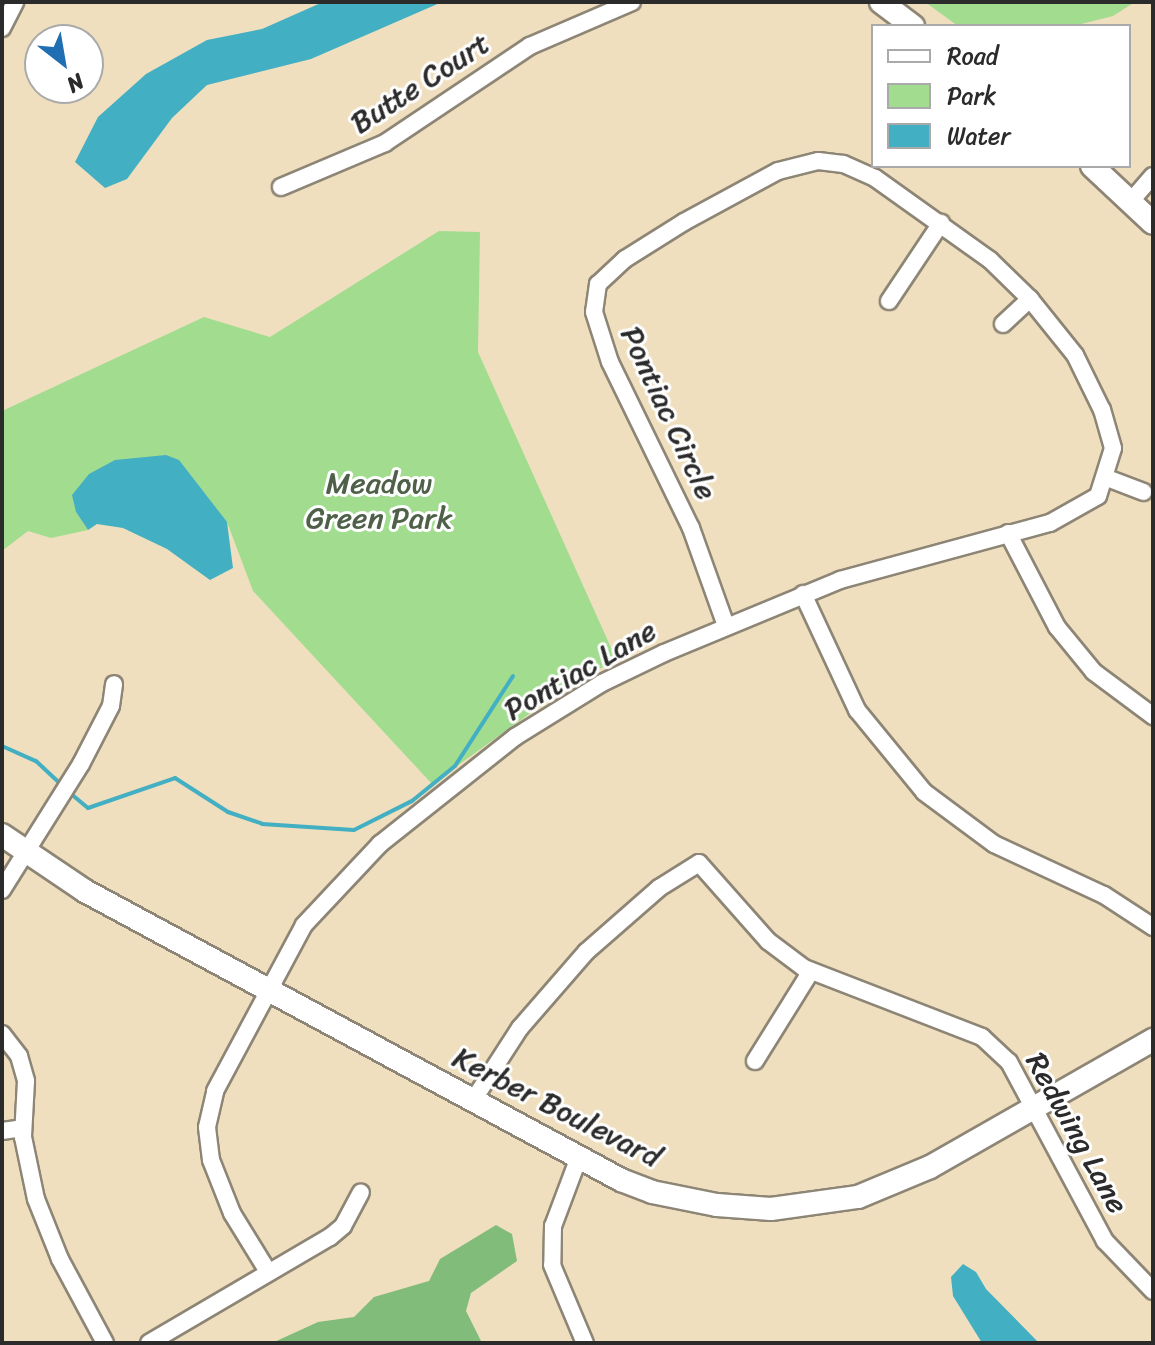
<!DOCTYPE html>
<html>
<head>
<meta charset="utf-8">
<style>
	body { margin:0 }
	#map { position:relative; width:1155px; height:1345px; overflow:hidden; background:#efdfbf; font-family:Sriracha,sans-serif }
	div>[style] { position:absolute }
	.green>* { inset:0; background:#a2dc8f }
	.forest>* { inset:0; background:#81bc7a }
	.water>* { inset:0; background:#43afc2 }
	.stream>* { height:4px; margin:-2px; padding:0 2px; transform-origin:2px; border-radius:2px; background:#43afc2 }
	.roads { filter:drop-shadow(2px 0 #8d8575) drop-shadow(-2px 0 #8d8575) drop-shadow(0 2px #8d8575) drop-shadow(0 -2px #8d8575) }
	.street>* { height:16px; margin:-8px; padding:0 8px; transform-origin:8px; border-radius:8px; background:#fff }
	.secondary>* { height:22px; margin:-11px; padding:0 11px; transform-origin:11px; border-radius:11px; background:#fff }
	span { translate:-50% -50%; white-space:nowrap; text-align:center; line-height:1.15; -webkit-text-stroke:6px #fff; paint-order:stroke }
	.street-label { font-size:30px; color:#2b2b2b }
	.park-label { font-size:30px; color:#4f6049 }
	.frame { position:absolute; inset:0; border:4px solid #2b2b2b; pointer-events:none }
	.legend { position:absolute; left:871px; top:24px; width:260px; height:144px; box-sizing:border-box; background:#fff; border:2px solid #aaa; margin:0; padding:10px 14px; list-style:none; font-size:24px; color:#2b2b2b }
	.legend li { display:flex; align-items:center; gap:16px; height:40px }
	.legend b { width:40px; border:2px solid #aaa }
	.north { position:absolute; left:24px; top:24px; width:80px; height:80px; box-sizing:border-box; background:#fff; border:2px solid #aaa; border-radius:50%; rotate:149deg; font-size:22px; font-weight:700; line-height:32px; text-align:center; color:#2b2b2b }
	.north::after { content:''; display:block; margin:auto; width:28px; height:36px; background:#1f6fb2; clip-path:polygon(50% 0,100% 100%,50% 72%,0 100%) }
</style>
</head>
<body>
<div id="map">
	<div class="green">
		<div style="clip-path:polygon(925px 2px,1135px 2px,1113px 16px,1073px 26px,958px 26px)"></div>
		<div style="clip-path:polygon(439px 231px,480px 232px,478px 352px,617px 661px,579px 678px,432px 784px,253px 591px,227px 522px,76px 512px,88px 530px,51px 538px,28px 531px,2px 551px,2px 411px,204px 317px,270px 337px)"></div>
	</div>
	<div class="forest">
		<div style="clip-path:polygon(496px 1225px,512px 1234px,517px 1261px,471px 1293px,466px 1311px,482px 1343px,272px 1343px,318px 1322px,354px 1317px,374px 1297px,429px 1281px,440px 1259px)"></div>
	</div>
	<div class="water">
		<div style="clip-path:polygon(323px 2px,442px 2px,311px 59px,207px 85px,172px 118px,127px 179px,105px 188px,75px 162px,98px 117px,146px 74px,207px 40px,262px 29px)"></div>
		<div style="clip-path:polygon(166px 455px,179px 460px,227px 522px,233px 568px,210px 580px,167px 549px,123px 528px,97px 524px,88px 530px,76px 512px,72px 495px,89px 474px,115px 460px)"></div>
		<div style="clip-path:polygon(963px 1264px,976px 1272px,986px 1289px,1039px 1343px,982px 1343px,953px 1296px,951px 1277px)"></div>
	</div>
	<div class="stream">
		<div style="left:2px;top:746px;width:37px;rotate:24deg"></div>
		<div style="left:36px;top:761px;width:34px;rotate:43deg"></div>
		<div style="left:70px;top:793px;width:23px;rotate:40deg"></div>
		<div style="left:88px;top:808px;width:92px;rotate:-19deg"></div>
		<div style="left:175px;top:778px;width:63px;rotate:32.7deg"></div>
		<div style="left:228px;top:812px;width:36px;rotate:19deg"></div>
		<div style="left:262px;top:824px;width:92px;rotate:3.7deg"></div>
		<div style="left:354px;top:830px;width:65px;rotate:-26.6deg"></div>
		<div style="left:412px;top:801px;width:55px;rotate:-39.1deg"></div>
		<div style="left:455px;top:766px;width:107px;rotate:-57.2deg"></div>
	</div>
	<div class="roads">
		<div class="street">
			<div style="left:2px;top:28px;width:29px;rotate:-63deg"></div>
			<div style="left:281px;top:187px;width:113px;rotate:-22.9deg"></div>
			<div style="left:385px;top:143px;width:174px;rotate:-33.8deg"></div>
			<div style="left:530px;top:46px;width:111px;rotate:-23.3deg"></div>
			<div style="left:1131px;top:201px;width:33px;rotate:-49deg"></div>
			<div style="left:889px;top:301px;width:94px;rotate:-56.3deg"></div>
			<div style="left:1003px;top:324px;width:37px;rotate:-43deg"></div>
			<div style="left:1107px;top:478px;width:39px;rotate:21deg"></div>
			<div style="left:1008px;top:533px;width:106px;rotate:62.5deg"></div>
			<div style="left:1057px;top:627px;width:58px;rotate:50.6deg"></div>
			<div style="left:1094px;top:672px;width:74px;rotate:36.7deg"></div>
			<div style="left:803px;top:594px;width:128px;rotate:65deg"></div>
			<div style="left:857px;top:710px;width:106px;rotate:50.7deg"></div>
			<div style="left:924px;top:792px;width:87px;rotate:36.6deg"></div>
			<div style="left:994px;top:844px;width:121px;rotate:24.9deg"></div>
			<div style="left:1104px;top:895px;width:59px;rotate:33.1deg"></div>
			<div style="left:2px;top:890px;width:149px;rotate:-57.9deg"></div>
			<div style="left:81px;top:764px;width:65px;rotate:-62.7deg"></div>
			<div style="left:111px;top:706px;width:22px;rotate:-82deg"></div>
			<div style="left:2px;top:1034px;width:28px;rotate:52deg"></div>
			<div style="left:19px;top:1056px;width:26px;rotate:74deg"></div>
			<div style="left:26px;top:1081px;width:56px;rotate:93.1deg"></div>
			<div style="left:23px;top:1137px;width:63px;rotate:78.2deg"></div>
			<div style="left:36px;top:1199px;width:65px;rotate:68.2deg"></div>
			<div style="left:60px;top:1259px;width:95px;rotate:61.8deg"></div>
			<div style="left:755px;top:1061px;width:106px;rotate:-58.1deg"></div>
			<div style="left:474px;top:1099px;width:85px;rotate:-57.1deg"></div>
			<div style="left:520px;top:1028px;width:101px;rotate:-49deg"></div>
			<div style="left:586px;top:952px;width:97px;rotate:-41.2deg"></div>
			<div style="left:659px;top:888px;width:47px;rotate:-32deg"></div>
			<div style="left:699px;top:863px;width:104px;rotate:48.5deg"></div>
			<div style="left:768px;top:941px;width:45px;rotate:36.9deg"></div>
			<div style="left:804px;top:968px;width:191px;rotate:21.2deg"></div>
			<div style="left:982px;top:1037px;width:37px;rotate:43deg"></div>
			<div style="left:1009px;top:1062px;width:203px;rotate:61.8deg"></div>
			<div style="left:1105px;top:1241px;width:69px;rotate:46.2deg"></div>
			<div style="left:2px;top:1131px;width:21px;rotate:-8deg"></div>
			<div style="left:579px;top:1157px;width:74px;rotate:110.6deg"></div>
			<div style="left:553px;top:1226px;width:39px;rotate:91deg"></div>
			<div style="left:552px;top:1265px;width:85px;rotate:67.1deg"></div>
			<div style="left:267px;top:1270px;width:67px;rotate:-121.6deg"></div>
			<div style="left:232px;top:1213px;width:57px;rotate:-111.6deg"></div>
			<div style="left:211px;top:1160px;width:33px;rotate:-97deg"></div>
			<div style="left:207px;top:1127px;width:37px;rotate:-77deg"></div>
			<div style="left:215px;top:1091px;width:188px;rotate:-61.8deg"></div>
			<div style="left:304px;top:925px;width:111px;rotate:-46.8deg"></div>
			<div style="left:380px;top:844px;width:172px;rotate:-38.4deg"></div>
			<div style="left:515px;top:737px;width:102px;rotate:-31.8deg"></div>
			<div style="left:602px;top:683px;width:69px;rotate:-25.8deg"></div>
			<div style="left:664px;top:653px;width:191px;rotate:-22.5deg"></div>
			<div style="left:840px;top:580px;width:218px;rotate:-15.2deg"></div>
			<div style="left:1050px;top:523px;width:55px;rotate:-29.4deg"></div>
			<div style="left:1098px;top:496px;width:50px;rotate:-72.6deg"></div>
			<div style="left:1113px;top:448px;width:40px;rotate:-106deg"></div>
			<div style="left:1102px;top:410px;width:61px;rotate:-116.1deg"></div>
			<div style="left:1075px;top:355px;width:72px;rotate:-128.8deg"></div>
			<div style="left:1030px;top:299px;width:56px;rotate:-135.7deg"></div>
			<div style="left:990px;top:260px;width:141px;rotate:-144.5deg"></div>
			<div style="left:875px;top:178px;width:35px;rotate:-156deg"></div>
			<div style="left:843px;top:164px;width:25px;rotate:-173deg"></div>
			<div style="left:818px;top:161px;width:41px;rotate:166deg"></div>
			<div style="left:778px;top:171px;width:107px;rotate:151.5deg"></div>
			<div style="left:684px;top:222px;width:70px;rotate:147.9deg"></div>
			<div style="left:625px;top:259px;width:37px;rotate:137deg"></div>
			<div style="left:598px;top:284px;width:28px;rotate:98deg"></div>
			<div style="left:594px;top:312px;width:52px;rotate:72.3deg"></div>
			<div style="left:610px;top:362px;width:185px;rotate:64deg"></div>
			<div style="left:691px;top:528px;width:104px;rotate:70.3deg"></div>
			<div style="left:149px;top:1343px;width:210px;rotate:-30.4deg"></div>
			<div style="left:330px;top:1237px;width:17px;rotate:-40deg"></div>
			<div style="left:343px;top:1226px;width:38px;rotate:-62deg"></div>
		</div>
		<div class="secondary">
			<div style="left:881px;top:2px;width:40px;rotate:37deg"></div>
			<div style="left:1092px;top:166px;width:83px;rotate:43.1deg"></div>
			<div style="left:2px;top:835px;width:100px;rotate:34deg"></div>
			<div style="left:85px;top:891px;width:609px;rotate:28.33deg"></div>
			<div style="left:621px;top:1180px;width:33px;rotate:21deg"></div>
			<div style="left:652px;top:1192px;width:66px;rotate:11.3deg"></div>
			<div style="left:717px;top:1205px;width:54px;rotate:4.2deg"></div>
			<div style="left:771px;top:1209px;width:88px;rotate:-7.9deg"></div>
			<div style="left:858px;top:1197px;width:78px;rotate:-22.6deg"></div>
			<div style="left:930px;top:1167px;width:257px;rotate:-29.7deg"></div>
		</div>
	</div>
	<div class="street-label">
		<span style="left:420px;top:83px;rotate:-33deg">Butte Court</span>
		<span style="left:669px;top:413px;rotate:65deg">Pontiac Circle</span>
		<span style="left:580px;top:670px;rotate:-30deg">Pontiac Lane</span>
		<span style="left:557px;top:1107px;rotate:27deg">Kerber Boulevard</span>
		<span style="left:1077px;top:1133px;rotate:61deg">Redwing Lane</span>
	</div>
	<div class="park-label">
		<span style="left:379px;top:500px">Meadow<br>Green Park</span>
	</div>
	<div class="frame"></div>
	<ul class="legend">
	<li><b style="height:10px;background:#fff"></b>Road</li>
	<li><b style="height:22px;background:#a2dc8f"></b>Park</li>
	<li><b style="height:22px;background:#43afc2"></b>Water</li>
	</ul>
	<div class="north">N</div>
</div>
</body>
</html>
